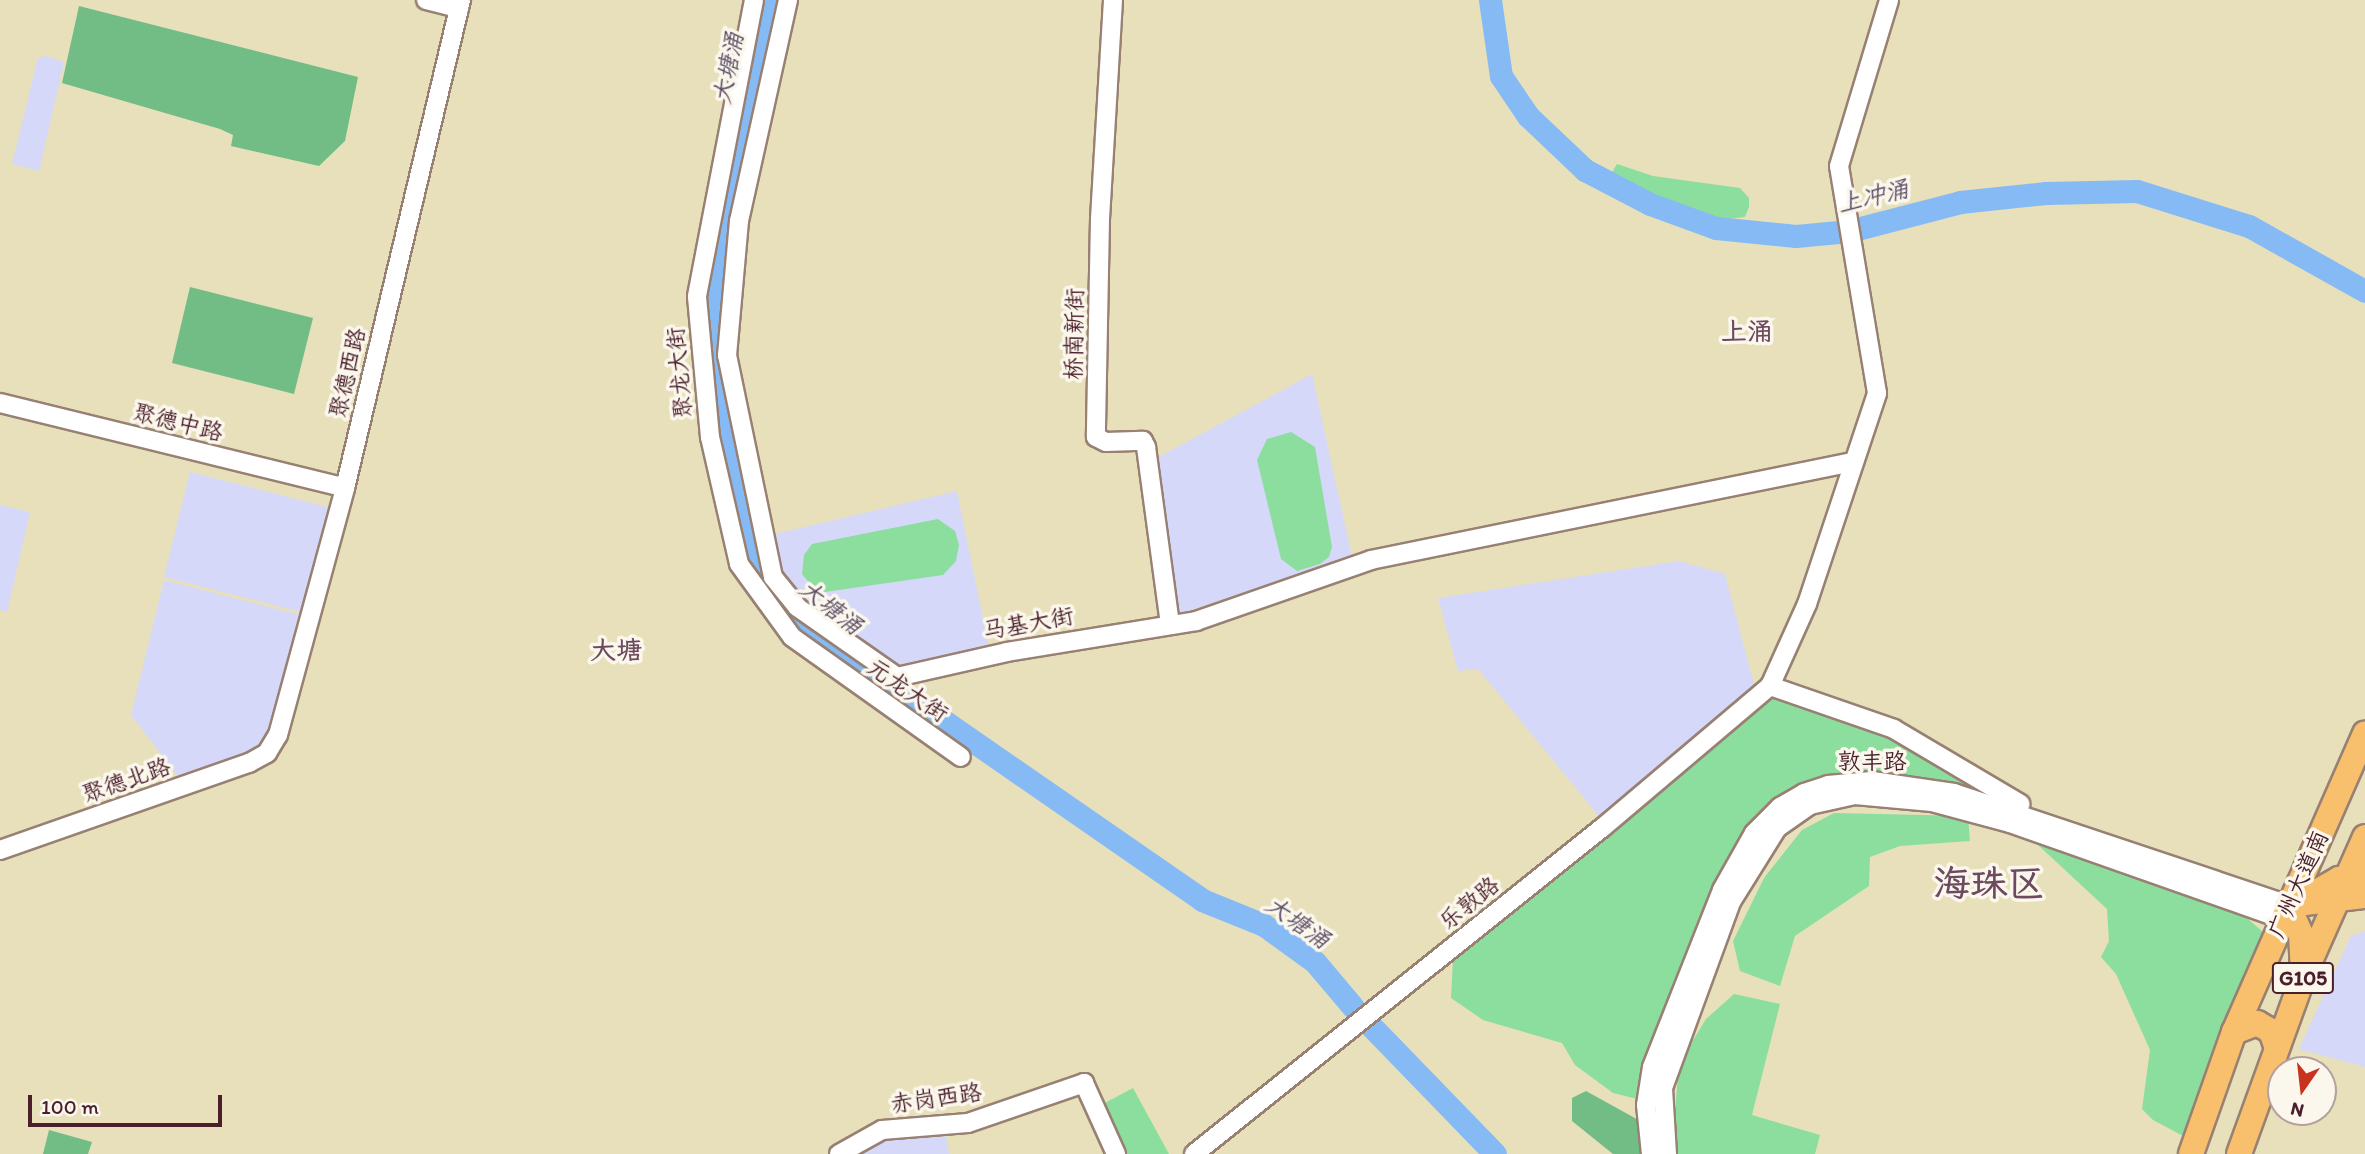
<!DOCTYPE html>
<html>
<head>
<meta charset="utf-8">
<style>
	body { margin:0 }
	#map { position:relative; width:2365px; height:1154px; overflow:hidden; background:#e7e0bb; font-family:Itim,"LXGW WenKai TC",sans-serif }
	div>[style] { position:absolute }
	.built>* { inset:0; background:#d5d8f9 }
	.green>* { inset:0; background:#8cde9e }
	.forest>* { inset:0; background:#71bd85 }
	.river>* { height:23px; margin:-11.5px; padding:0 11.5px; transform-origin:11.5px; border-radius:11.5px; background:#86baf4 }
	.roads { filter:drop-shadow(2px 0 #988073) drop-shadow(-2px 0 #988073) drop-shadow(0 2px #988073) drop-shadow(0 -2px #988073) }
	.minor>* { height:18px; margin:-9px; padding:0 9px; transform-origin:9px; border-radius:9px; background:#fff }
	.major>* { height:21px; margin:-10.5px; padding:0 10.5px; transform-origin:10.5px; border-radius:10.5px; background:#f8bf6c }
	.highway>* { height:24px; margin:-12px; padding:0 12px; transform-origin:12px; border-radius:12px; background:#f8bf6c }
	span { translate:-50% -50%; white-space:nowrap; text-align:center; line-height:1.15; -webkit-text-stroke:7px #fbf7ec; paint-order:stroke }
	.shield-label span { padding:2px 5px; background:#fbf7ec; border:2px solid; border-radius:5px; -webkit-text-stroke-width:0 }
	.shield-label { font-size:21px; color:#4a1f2b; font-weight:700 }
	.street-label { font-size:23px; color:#4a1f2b }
	.water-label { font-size:24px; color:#5c4e67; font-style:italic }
	.quarter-label { font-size:26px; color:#6e4a60; font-weight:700 }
	.town-label { font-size:37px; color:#6e4a60; font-weight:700 }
	.north { position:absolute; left:2267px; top:1056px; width:70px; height:70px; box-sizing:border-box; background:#fbf7ec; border:2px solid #b4a19f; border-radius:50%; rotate:194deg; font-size:19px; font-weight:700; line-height:28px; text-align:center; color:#4a1f2b }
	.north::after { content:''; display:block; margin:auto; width:24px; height:32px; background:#c8321e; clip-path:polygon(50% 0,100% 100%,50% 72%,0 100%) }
	.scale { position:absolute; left:28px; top:1095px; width:194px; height:32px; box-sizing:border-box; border:4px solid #4a1f2b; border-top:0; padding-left:9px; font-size:21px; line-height:24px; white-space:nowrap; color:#4a1f2b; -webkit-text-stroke:5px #fbf7ec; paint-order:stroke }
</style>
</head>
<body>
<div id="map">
	<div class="built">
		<div style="clip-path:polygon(47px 56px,64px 62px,39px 171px,12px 164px,38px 58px)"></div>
		<div style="clip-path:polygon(1312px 374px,1352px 557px,1173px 616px,1155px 459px)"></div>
		<div style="clip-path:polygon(190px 472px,335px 509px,309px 614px,164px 577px)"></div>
		<div style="clip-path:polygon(957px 491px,990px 653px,897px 674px,801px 604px,781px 579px,775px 534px)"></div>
		<div style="clip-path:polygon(0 505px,30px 512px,7px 612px,0 610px)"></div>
		<div style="clip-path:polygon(1679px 561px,1725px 574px,1755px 689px,1599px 816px,1478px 669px,1458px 671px,1438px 598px)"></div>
		<div style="clip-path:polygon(164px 580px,308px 617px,266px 752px,184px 784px,131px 715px)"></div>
		<div style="clip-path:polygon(2365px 931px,2365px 1067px,2299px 1049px,2351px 936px)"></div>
		<div style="clip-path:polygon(905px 1132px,946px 1136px,949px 1154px,854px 1154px,861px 1143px)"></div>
	</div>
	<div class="green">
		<div style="clip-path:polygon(1617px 164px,1653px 176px,1740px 188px,1749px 198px,1749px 207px,1745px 217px,1719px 220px,1644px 194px,1610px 176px)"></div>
		<div style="clip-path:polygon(1291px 432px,1315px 447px,1332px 547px,1329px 557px,1320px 564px,1297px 571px,1281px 559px,1257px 460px,1267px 439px)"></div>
		<div style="clip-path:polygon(938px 519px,955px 531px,959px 545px,956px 561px,943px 575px,818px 593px,802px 574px,804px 555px,812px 544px)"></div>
		<div style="clip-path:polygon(1792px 698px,1893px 733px,2010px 801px,1819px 781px,1796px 785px,1775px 798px,1741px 836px,1718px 876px,1659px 1023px,1637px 1099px,1613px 1093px,1575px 1065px,1562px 1043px,1483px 1020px,1451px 998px,1453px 959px,1770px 699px)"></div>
		<div style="clip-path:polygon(1834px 813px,1968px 816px,1970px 841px,1900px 846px,1870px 857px,1869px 886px,1795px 936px,1780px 986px,1740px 971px,1733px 941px,1764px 878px,1802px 830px)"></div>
		<div style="clip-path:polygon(2037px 844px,2082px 855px,2240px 912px,2263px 932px,2185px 1137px,2153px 1120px,2142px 1109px,2150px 1050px,2116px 974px,2101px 957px,2109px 941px,2107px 909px)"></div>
		<div style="clip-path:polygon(1734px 994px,1780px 1004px,1752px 1115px,1820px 1135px,1815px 1154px,1678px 1154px,1675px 1111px,1679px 1063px,1706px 1019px)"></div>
		<div style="clip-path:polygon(1133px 1088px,1169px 1154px,1126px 1154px,1099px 1106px)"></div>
	</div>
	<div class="forest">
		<div style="clip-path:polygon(79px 6px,358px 77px,345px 141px,319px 166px,231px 146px,233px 135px,220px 129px,62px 83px)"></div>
		<div style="clip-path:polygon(190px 287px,313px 318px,294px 394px,172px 363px)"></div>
		<div style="clip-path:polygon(1586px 1091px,1642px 1122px,1646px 1154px,1613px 1154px,1572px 1121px,1572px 1098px)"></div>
		<div style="clip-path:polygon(49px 1130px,92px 1142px,88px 1154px,43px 1154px)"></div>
	</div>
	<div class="river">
		<div style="left:768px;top:0;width:301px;rotate:100.9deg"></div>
		<div style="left:711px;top:296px;width:65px;rotate:85.6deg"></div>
		<div style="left:716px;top:361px;width:229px;rotate:77.9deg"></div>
		<div style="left:764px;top:585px;width:52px;rotate:45deg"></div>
		<div style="left:801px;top:622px;width:488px;rotate:34.7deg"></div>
		<div style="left:1202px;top:900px;width:67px;rotate:22deg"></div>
		<div style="left:1264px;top:925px;width:63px;rotate:36deg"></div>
		<div style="left:1315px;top:962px;width:59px;rotate:49.8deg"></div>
		<div style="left:1490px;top:0;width:77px;rotate:81.8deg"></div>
		<div style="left:1501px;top:76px;width:48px;rotate:56deg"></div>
		<div style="left:1528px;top:116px;width:79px;rotate:43.5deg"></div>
		<div style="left:1585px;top:170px;width:73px;rotate:27.6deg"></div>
		<div style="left:1650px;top:204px;width:70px;rotate:20deg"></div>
		<div style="left:1716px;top:228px;width:80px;rotate:5.7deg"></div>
		<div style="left:1796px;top:236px;width:53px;rotate:-5.4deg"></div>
		<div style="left:1849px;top:231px;width:115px;rotate:-14.6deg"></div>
		<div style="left:1960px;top:202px;width:86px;rotate:-6deg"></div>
		<div style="left:2046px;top:193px;width:91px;rotate:-1.3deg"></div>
		<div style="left:2137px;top:191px;width:117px;rotate:17.4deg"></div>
		<div style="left:2249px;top:226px;width:133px;rotate:29.3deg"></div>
		<div style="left:1371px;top:1026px;width:178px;rotate:45.9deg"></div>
	</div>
	<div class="roads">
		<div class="minor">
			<div style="left:426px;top:0;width:34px;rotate:14deg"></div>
			<div style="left:754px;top:0;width:302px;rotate:100.9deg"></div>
			<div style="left:697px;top:297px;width:141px;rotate:84.7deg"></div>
			<div style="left:710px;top:437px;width:130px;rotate:77.1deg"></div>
			<div style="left:739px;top:564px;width:90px;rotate:54deg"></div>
			<div style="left:792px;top:637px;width:207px;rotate:35.4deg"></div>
			<div style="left:788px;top:0;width:226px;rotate:102.5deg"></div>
			<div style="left:739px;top:221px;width:135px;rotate:95.1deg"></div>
			<div style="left:727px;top:355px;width:227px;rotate:78.3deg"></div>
			<div style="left:773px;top:577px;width:38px;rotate:51deg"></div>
			<div style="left:797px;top:607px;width:122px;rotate:35deg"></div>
			<div style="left:897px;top:677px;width:113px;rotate:-12.8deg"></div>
			<div style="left:1007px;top:652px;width:192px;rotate:-9.3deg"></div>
			<div style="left:1196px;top:621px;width:185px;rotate:-19.2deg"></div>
			<div style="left:1371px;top:560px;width:493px;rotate:-11.5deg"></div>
			<div style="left:1113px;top:0;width:219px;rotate:93.4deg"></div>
			<div style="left:1100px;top:219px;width:218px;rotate:91.1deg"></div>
			<div style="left:1096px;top:437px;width:11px;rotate:27deg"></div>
			<div style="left:1106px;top:442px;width:37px;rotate:-2deg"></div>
			<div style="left:1143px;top:441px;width:7px;rotate:63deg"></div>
			<div style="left:1146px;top:447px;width:179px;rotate:82.3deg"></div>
			<div style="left:0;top:403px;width:355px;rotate:13.8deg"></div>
			<div style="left:1770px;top:686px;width:131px;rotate:19.1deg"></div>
			<div style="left:1894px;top:729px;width:147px;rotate:30.6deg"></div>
			<div style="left:0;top:850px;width:264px;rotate:-19.3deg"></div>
			<div style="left:249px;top:763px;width:21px;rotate:-29deg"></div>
			<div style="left:267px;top:753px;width:21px;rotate:-59deg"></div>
			<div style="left:278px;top:735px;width:256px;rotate:-74.8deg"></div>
			<div style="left:345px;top:488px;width:502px;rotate:-76.63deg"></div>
			<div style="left:839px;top:1154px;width:49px;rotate:-29.2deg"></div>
			<div style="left:882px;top:1130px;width:86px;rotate:-4.7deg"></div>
			<div style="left:968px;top:1123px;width:123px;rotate:-19deg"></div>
			<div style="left:1084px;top:1083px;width:78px;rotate:65.7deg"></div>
			<div style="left:1194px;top:1154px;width:522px;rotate:-38.63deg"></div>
			<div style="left:1602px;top:828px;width:220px;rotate:-40.2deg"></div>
			<div style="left:1770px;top:686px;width:90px;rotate:-65.7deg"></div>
			<div style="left:1807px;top:604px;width:222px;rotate:-71.6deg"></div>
			<div style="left:1877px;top:393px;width:230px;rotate:-99.5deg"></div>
			<div style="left:1839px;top:166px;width:173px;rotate:-73.2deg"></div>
			<div style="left:1651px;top:1154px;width:49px;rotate:-95.8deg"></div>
			<div style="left:1646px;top:1105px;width:38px;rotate:-81deg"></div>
			<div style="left:1652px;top:1067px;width:190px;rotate:-68.4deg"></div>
			<div style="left:1722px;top:890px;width:65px;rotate:-60.7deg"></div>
			<div style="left:1754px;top:833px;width:37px;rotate:-45deg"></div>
			<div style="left:1780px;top:807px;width:28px;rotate:-30deg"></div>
			<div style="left:1804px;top:793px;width:25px;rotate:-18deg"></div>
			<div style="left:1828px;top:785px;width:44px;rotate:-5.2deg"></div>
			<div style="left:1872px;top:781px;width:83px;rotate:8.3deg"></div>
			<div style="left:1954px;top:793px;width:352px;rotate:18.5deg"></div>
			<div style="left:1667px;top:1154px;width:66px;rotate:-93.5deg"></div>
			<div style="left:1663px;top:1088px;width:198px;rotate:-69.9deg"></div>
			<div style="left:1731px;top:902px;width:87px;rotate:-58.1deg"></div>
			<div style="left:1777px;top:828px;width:40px;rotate:-34.9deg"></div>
			<div style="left:1810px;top:805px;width:46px;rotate:-12.5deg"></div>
			<div style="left:1855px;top:795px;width:77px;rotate:5.2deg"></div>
			<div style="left:1932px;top:802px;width:81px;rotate:15.1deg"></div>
			<div style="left:2010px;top:823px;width:288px;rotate:19.4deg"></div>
		</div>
		<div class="major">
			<div style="left:2291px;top:904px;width:54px;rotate:-29.9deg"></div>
			<div style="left:2338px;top:877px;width:27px;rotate:-8deg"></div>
		</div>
		<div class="highway">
			<div style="left:2288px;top:905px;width:78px;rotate:-6.7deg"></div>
			<div style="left:2288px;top:905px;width:32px;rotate:66deg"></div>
			<div style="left:2301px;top:934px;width:34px;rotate:87deg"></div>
			<div style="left:2234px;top:1032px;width:25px;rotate:-21deg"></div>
			<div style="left:2257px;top:1023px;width:16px;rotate:30deg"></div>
			<div style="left:2271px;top:1031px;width:18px;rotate:71deg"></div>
			<div style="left:2191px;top:1154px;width:129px;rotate:-70.6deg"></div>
			<div style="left:2234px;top:1032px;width:326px;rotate:-66.3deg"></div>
			<div style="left:2239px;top:1154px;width:188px;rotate:-70.1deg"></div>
			<div style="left:2303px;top:977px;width:153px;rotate:-66.1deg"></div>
		</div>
	</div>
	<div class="shield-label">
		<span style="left:2303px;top:978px">G105</span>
	</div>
	<div class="street-label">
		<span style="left:1074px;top:334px;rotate:-89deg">桥南新街</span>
		<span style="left:347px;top:373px;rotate:-77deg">聚德西路</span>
		<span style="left:679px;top:373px;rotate:-95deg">聚龙大街</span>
		<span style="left:178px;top:422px;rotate:14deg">聚德中路</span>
		<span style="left:1028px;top:623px;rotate:-10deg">马基大街</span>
		<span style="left:908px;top:690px;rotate:35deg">元龙大街</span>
		<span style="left:1872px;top:761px">敦丰路</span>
		<span style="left:126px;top:780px;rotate:-19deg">聚德北路</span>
		<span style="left:2298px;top:884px;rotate:-66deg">广州大道南</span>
		<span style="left:1469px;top:903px;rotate:-39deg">乐敦路</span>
		<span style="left:936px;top:1098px;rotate:-8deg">赤岗西路</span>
	</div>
	<div class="water-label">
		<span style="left:728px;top:68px;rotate:-79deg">大塘涌</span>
		<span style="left:1873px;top:196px;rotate:-13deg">上冲涌</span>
		<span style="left:831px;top:607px;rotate:38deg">大塘涌</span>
		<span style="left:1298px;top:922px;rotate:35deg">大塘涌</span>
	</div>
	<div class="quarter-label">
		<span style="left:1747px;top:332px">上涌</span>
		<span style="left:616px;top:651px">大塘</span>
	</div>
	<div class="town-label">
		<span style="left:1989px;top:883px">海珠区</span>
	</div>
	<div class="north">N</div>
	<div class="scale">100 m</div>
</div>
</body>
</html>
